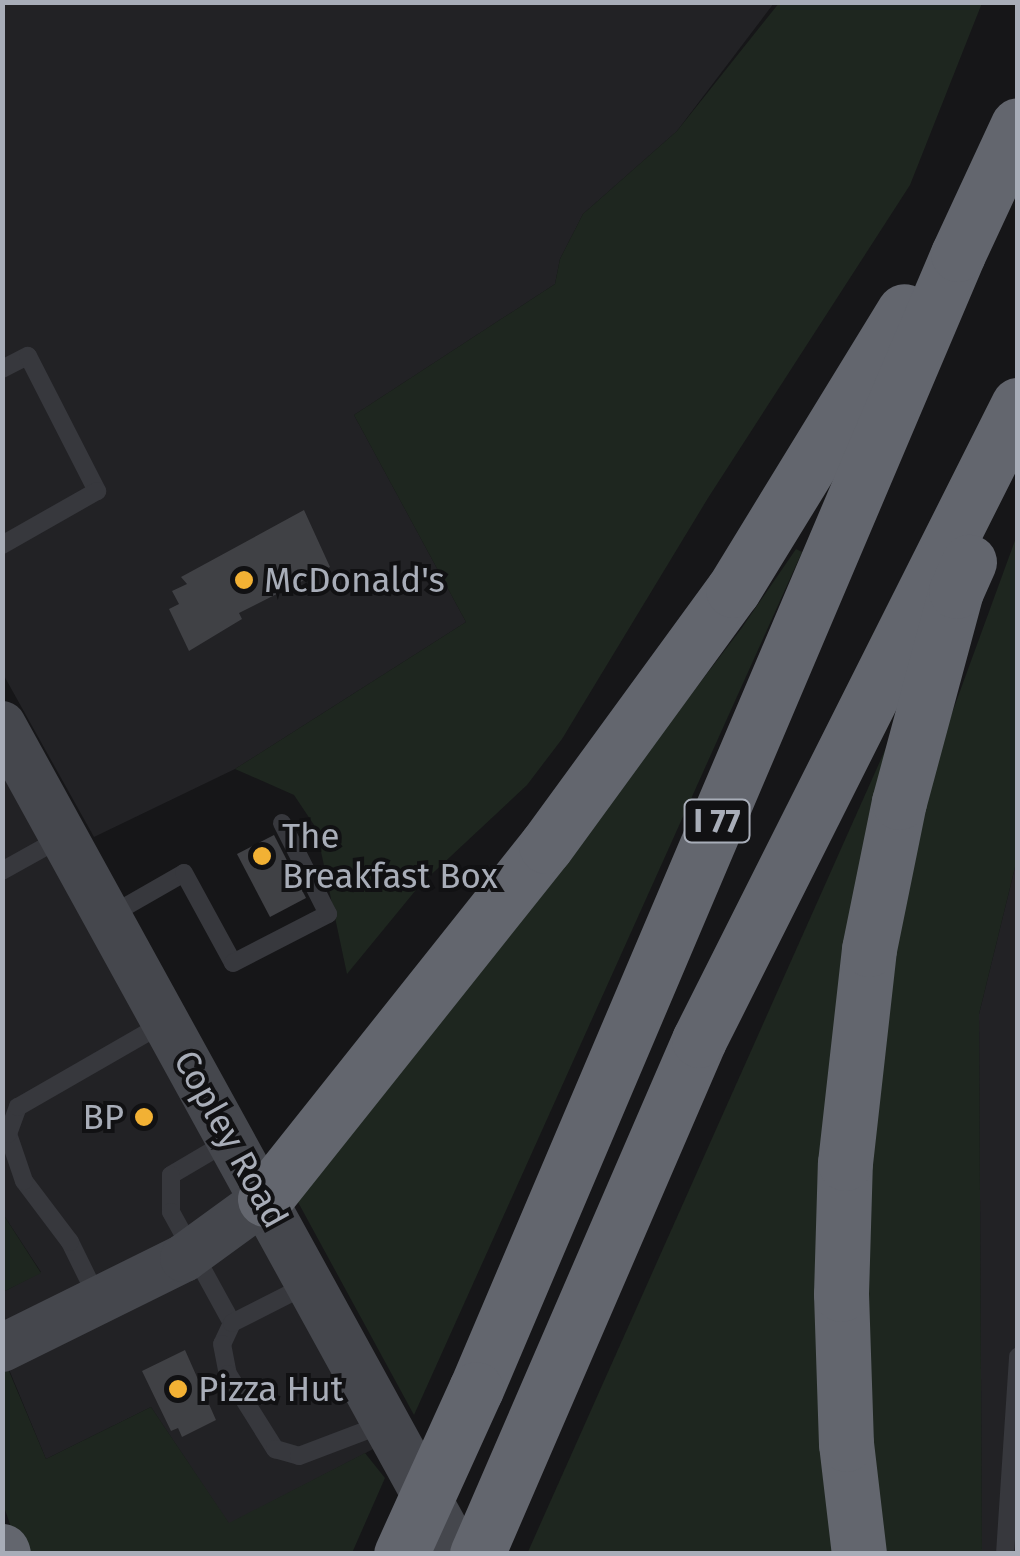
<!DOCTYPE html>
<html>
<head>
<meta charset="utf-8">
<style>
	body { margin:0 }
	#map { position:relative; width:1020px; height:1556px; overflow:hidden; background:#161618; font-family:"Fira Sans",sans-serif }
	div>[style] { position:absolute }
	.built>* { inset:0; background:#222225 }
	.green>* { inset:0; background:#1e261f }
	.building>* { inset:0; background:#404145 }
	.service>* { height:18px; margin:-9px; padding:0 9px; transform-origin:9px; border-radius:9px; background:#37383d }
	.secondary>* { height:48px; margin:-24px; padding:0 24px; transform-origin:24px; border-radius:24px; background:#45474d }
	.motorway>* { height:55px; margin:-27.5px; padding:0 27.5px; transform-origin:27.5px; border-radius:27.5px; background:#63666e }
	.motorway-bridge>* { height:55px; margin:-27.5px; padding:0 27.5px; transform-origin:27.5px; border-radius:27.5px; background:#63666e }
	.dots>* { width:28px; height:28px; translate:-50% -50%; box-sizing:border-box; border:5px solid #111113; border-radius:50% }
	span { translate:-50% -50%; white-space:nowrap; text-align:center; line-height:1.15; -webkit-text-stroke:8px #111113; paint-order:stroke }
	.shield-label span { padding:2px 8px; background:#111113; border:2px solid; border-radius:8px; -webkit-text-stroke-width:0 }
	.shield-label { font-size:32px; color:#a8adb8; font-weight:700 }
	.poi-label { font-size:35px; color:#a8adb8 }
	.left { translate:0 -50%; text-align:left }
	.right { translate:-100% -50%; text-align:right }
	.street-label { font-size:35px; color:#a8adb8 }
	.frame { position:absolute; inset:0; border:5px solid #a8adb8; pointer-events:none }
</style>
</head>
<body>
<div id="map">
	<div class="built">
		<div style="clip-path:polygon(2px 3px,774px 3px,677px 131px,583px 214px,560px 259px,555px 284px,354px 415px,466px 622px,235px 769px,94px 837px,3px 674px)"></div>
		<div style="clip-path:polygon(2px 746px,379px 1446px,229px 1524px,151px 1407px,46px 1459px,3px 1355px,3px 1292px,41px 1272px,3px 1214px)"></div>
		<div style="clip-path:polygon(1017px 859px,1017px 1553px,982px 1553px,979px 1014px)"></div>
	</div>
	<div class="green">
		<div style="clip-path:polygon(779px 3px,982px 3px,910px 185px,708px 498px,562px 739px,527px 785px,420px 885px,347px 974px,316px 828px,294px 795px,235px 769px,466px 622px,354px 415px,555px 284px,560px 259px,583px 214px,677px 131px)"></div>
		<div style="clip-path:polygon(1017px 535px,1017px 859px,979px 1014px,982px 1553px,882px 1554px,868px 1437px,861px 1166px,921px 798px)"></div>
		<div style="clip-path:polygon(796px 549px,802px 552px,414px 1415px,293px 1193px,513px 928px,741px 629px)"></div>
		<div style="clip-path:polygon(889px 741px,833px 1553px,527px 1554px)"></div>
		<div style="clip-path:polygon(3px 1214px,41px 1273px,3px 1292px,2px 1292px)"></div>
		<div style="clip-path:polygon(6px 1364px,46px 1459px,151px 1407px,229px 1523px,365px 1453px,385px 1478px,352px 1553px,20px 1553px,3px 1504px,2px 1366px)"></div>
	</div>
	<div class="building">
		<div style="clip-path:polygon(304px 510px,330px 567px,239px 613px,242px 619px,189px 651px,169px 609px,179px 604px,172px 591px,187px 584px,181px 577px)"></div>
		<div style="clip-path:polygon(274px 835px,306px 898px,270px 917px,237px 854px)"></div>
		<div style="clip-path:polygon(185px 1350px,216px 1420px,182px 1437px,178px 1428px,171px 1431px,142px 1371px)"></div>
	</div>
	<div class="service">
		<div style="left:2px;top:369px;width:29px;rotate:-27deg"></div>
		<div style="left:28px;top:356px;width:152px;rotate:62.9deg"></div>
		<div style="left:97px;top:491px;width:109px;rotate:150.4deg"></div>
		<div style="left:2px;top:871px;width:70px;rotate:-29.1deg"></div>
		<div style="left:109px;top:916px;width:86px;rotate:-29.8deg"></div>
		<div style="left:184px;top:873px;width:102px;rotate:61.4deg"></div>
		<div style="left:233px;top:963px;width:107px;rotate:-27.3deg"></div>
		<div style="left:328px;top:914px;width:102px;rotate:-116.8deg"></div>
		<div style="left:227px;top:1142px;width:65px;rotate:149.5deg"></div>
		<div style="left:171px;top:1175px;width:37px;rotate:90deg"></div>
		<div style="left:171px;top:1212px;width:127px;rotate:61.2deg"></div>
		<div style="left:232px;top:1323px;width:23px;rotate:115deg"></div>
		<div style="left:222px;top:1344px;width:31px;rotate:79deg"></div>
		<div style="left:228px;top:1374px;width:89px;rotate:57.9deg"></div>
		<div style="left:275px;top:1449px;width:25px;rotate:16deg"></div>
		<div style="left:299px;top:1456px;width:93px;rotate:-20.8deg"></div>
		<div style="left:98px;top:1299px;width:64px;rotate:-116.2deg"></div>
		<div style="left:70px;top:1242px;width:76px;rotate:-127deg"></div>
		<div style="left:24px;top:1181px;width:50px;rotate:-108.8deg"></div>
		<div style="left:8px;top:1134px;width:29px;rotate:-70deg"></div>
		<div style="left:18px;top:1107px;width:171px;rotate:-29.9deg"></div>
		<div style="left:232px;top:1323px;width:84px;rotate:-26.9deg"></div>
		<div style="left:1005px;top:1554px;width:198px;rotate:-86.2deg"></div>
	</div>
	<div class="secondary">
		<div style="left:2px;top:725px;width:946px;rotate:61.19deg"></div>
		<div style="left:2px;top:1348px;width:203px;rotate:-26.3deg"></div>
		<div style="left:184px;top:1258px;width:100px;rotate:-36.1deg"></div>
	</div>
	<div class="motorway">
		<div style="left:265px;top:1199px;width:451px;rotate:-51.5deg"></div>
		<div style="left:546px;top:846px;width:317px;rotate:-53.9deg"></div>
		<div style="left:733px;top:590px;width:327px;rotate:-58.5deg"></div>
		<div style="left:476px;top:1389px;width:1233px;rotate:-66.99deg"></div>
		<div style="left:958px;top:254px;width:142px;rotate:-65.1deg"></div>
		<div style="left:2px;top:1551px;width:3px;rotate:72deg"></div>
		<div style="left:477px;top:1554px;width:560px;rotate:-66.64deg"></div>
		<div style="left:699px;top:1040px;width:711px;rotate:-63.33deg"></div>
		<div style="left:859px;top:1554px;width:111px;rotate:-96.7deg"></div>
		<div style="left:846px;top:1444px;width:150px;rotate:-91.9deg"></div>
		<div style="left:841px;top:1294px;width:131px;rotate:-88.3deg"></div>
		<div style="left:845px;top:1163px;width:215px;rotate:-83.6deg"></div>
		<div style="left:869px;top:949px;width:150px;rotate:-78.5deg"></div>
		<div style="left:899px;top:802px;width:219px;rotate:-74.9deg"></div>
		<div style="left:956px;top:591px;width:32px;rotate:-66deg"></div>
	</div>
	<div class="motorway-bridge">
		<div style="left:401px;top:1554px;width:181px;rotate:-65.6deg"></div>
	</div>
	<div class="dots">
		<div style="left:244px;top:580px;background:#f2b134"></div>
		<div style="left:262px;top:856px;background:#f2b134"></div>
		<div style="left:144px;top:1117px;background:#f2b134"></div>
		<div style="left:178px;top:1389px;background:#f2b134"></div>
	</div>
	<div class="shield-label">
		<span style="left:717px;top:821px">I 77</span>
	</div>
	<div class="poi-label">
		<span class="left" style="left:264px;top:580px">McDonald's</span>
		<span class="left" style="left:282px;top:856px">The<br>Breakfast Box</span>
		<span class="right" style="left:124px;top:1117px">BP</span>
		<span class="left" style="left:198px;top:1389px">Pizza Hut</span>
	</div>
	<div class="street-label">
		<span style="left:231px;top:1139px;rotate:61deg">Copley Road</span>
	</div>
	<div class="frame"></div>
</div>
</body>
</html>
